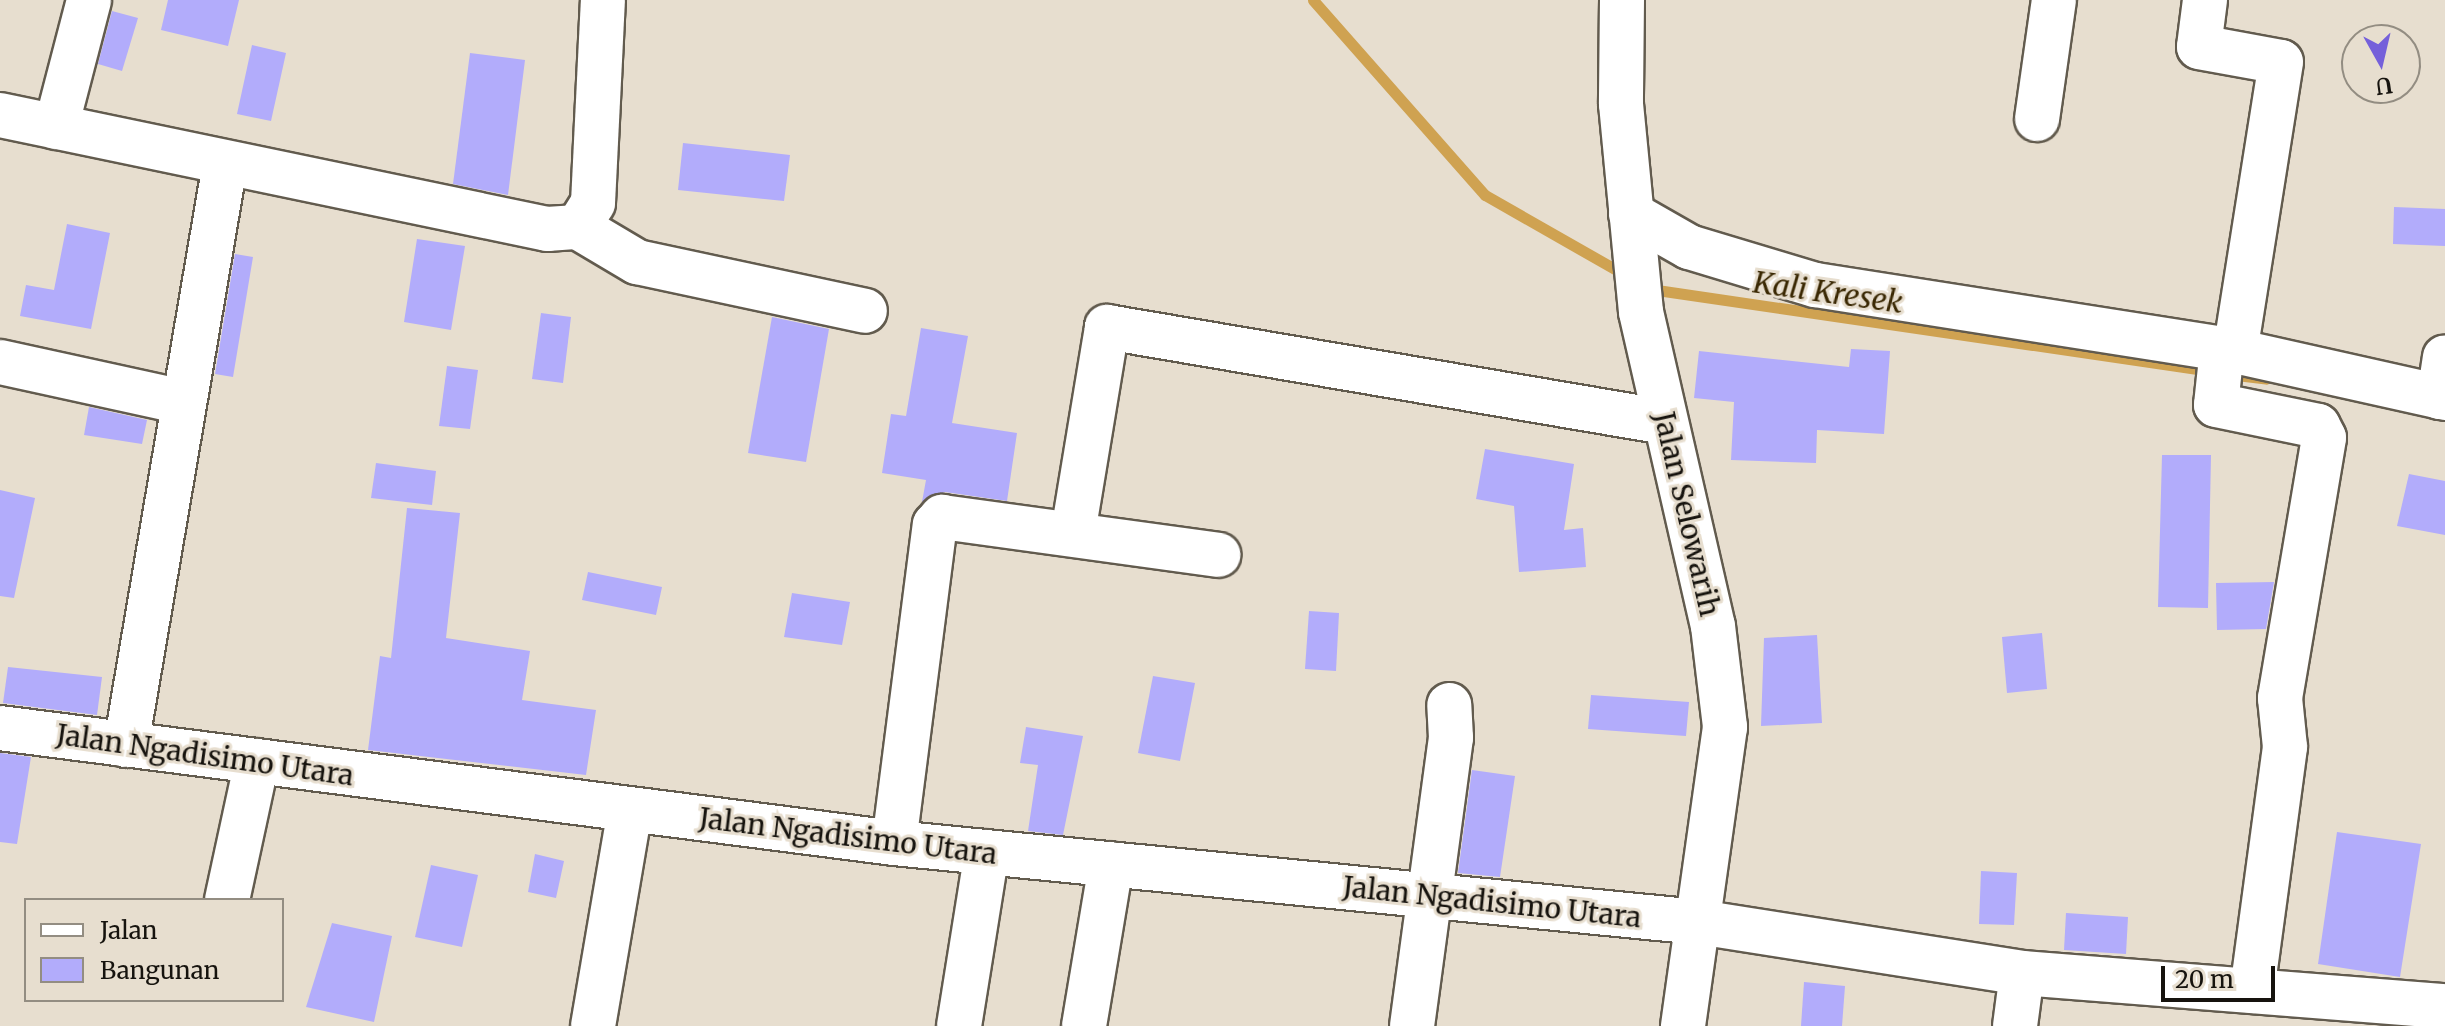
<!DOCTYPE html>
<html>
<head>
<meta charset="utf-8">
<style>
	body { margin:0 }
	#map { position:relative; width:2445px; height:1026px; overflow:hidden; background:#e7decf; font-family:Merriweather,serif }
	div>[style] { position:absolute }
	.stream>* { height:11px; margin:-5.5px; padding:0 5.5px; transform-origin:5.5px; border-radius:5.5px; background:#cfa251 }
	.building>* { inset:0; background:#b2acfb }
	.roads { filter:drop-shadow(2px 0 #625b4e) drop-shadow(-2px 0 #625b4e) drop-shadow(0 2px #625b4e) drop-shadow(0 -2px #625b4e) }
	.minor>* { height:44px; margin:-22px; padding:0 22px; transform-origin:22px; border-radius:22px; background:#fff }
	.major>* { height:44px; margin:-22px; padding:0 22px; transform-origin:22px; border-radius:22px; background:#fff }
	span { translate:-50% -50%; white-space:nowrap; text-align:center; line-height:1.15; -webkit-text-stroke:6px #e7decf; paint-order:stroke }
	.street-label { font-size:28px; color:#16130e }
	.water-label { font-size:30px; color:#3a2803; font-style:italic }
	.legend { position:absolute; left:24px; top:898px; width:260px; height:104px; box-sizing:border-box; background:#e7decf; border:2px solid #938d82; margin:0; padding:10px 14px; list-style:none; font-size:24px; color:#16130e }
	.legend li { display:flex; align-items:center; gap:16px; height:40px }
	.legend b { width:40px; border:2px solid #938d82 }
	.north { position:absolute; left:2341px; top:24px; width:80px; height:80px; box-sizing:border-box; background:#e7decf; border:2px solid #938d82; border-radius:50%; rotate:172deg; font-size:22px; font-weight:700; line-height:32px; text-align:center; color:#16130e }
	.north::after { content:''; display:block; margin:auto; width:28px; height:36px; background:#7560da; clip-path:polygon(50% 0,100% 100%,50% 72%,0 100%) }
	.scale { position:absolute; left:2161px; top:966px; width:114px; height:36px; box-sizing:border-box; border:4px solid #16130e; border-top:0; padding-left:10px; font-size:24px; line-height:28px; white-space:nowrap; color:#16130e; -webkit-text-stroke:6px #e7decf; paint-order:stroke }
</style>
</head>
<body>
<div id="map">
	<div class="stream">
		<div style="left:1313px;top:0;width:260px;rotate:48.6deg"></div>
		<div style="left:1485px;top:195px;width:161px;rotate:29.7deg"></div>
		<div style="left:1650px;top:289px;width:567px;rotate:8.32deg"></div>
		<div style="left:2228px;top:374px;width:38px;rotate:7deg"></div>
	</div>
	<div class="building">
		<div style="clip-path:polygon(168px 0,239px 0,228px 46px,161px 30px)"></div>
		<div style="clip-path:polygon(112px 11px,138px 18px,122px 71px,98px 64px)"></div>
		<div style="clip-path:polygon(252px 45px,286px 53px,271px 121px,237px 114px)"></div>
		<div style="clip-path:polygon(470px 53px,525px 60px,508px 195px,453px 184px)"></div>
		<div style="clip-path:polygon(683px 143px,790px 155px,784px 201px,678px 190px)"></div>
		<div style="clip-path:polygon(2394px 207px,2445px 209px,2445px 246px,2393px 244px)"></div>
		<div style="clip-path:polygon(67px 224px,110px 233px,91px 329px,20px 316px,26px 285px,54px 290px)"></div>
		<div style="clip-path:polygon(417px 239px,465px 246px,451px 330px,404px 322px)"></div>
		<div style="clip-path:polygon(235px 254px,253px 257px,233px 377px,215px 374px)"></div>
		<div style="clip-path:polygon(541px 313px,571px 317px,563px 383px,532px 379px)"></div>
		<div style="clip-path:polygon(772px 317px,829px 329px,806px 462px,748px 453px)"></div>
		<div style="clip-path:polygon(921px 328px,968px 336px,952px 423px,1017px 433px,1007px 501px,945px 492px,922px 502px,926px 480px,882px 473px,891px 414px,906px 416px)"></div>
		<div style="clip-path:polygon(1851px 349px,1890px 351px,1884px 434px,1817px 430px,1816px 463px,1731px 460px,1734px 402px,1694px 398px,1699px 351px,1849px 367px)"></div>
		<div style="clip-path:polygon(447px 366px,478px 370px,470px 429px,439px 426px)"></div>
		<div style="clip-path:polygon(89px 407px,147px 420px,142px 444px,84px 435px)"></div>
		<div style="clip-path:polygon(1485px 449px,1574px 464px,1564px 530px,1583px 528px,1586px 567px,1519px 572px,1514px 506px,1476px 499px)"></div>
		<div style="clip-path:polygon(2162px 455px,2211px 455px,2208px 608px,2158px 607px)"></div>
		<div style="clip-path:polygon(376px 463px,436px 471px,432px 505px,371px 498px)"></div>
		<div style="clip-path:polygon(2409px 474px,2445px 481px,2445px 535px,2397px 526px)"></div>
		<div style="clip-path:polygon(0 490px,35px 498px,14px 598px,0 596px)"></div>
		<div style="clip-path:polygon(407px 508px,460px 513px,446px 638px,530px 651px,522px 700px,596px 710px,586px 775px,368px 750px,380px 656px,391px 658px)"></div>
		<div style="clip-path:polygon(588px 572px,662px 587px,656px 615px,582px 600px)"></div>
		<div style="clip-path:polygon(2274px 582px,2266px 629px,2217px 630px,2216px 583px)"></div>
		<div style="clip-path:polygon(792px 593px,850px 602px,842px 645px,784px 637px)"></div>
		<div style="clip-path:polygon(1309px 611px,1339px 613px,1336px 671px,1305px 669px)"></div>
		<div style="clip-path:polygon(2042px 633px,2047px 689px,2007px 693px,2002px 637px)"></div>
		<div style="clip-path:polygon(1817px 635px,1822px 723px,1761px 726px,1764px 638px)"></div>
		<div style="clip-path:polygon(8px 667px,102px 677px,97px 715px,3px 703px)"></div>
		<div style="clip-path:polygon(1153px 676px,1195px 683px,1180px 761px,1138px 753px)"></div>
		<div style="clip-path:polygon(1591px 695px,1689px 702px,1686px 736px,1588px 729px)"></div>
		<div style="clip-path:polygon(1026px 727px,1083px 736px,1063px 835px,1028px 831px,1038px 765px,1020px 763px)"></div>
		<div style="clip-path:polygon(0 753px,31px 757px,17px 844px,0 842px)"></div>
		<div style="clip-path:polygon(1472px 770px,1515px 776px,1500px 877px,1458px 873px)"></div>
		<div style="clip-path:polygon(2337px 832px,2421px 844px,2400px 977px,2318px 964px)"></div>
		<div style="clip-path:polygon(535px 854px,564px 861px,556px 898px,528px 892px)"></div>
		<div style="clip-path:polygon(431px 865px,478px 875px,462px 947px,415px 937px)"></div>
		<div style="clip-path:polygon(1981px 871px,2017px 873px,2014px 925px,1979px 924px)"></div>
		<div style="clip-path:polygon(2066px 913px,2128px 917px,2126px 954px,2064px 950px)"></div>
		<div style="clip-path:polygon(332px 923px,392px 936px,374px 1022px,306px 1007px)"></div>
		<div style="clip-path:polygon(1804px 982px,1845px 986px,1842px 1026px,1801px 1026px)"></div>
	</div>
	<div class="roads">
		<div class="minor">
			<div style="left:2205px;top:0;width:47px;rotate:97.3deg"></div>
			<div style="left:2199px;top:47px;width:83px;rotate:10.4deg"></div>
			<div style="left:2281px;top:62px;width:293px;rotate:99deg"></div>
			<div style="left:0;top:115px;width:559px;rotate:11.77deg"></div>
			<div style="left:547px;top:229px;width:31px;rotate:-4deg"></div>
			<div style="left:578px;top:227px;width:28px;rotate:-58deg"></div>
			<div style="left:593px;top:203px;width:203px;rotate:-87.2deg"></div>
			<div style="left:2037px;top:119px;width:120px;rotate:-81.9deg"></div>
			<div style="left:56px;top:127px;width:131px;rotate:-75.4deg"></div>
			<div style="left:1631px;top:214px;width:67px;rotate:29.6deg"></div>
			<div style="left:1689px;top:247px;width:132px;rotate:16.8deg"></div>
			<div style="left:1815px;top:285px;width:425px;rotate:8.9deg"></div>
			<div style="left:2235px;top:351px;width:215px;rotate:12.6deg"></div>
			<div style="left:578px;top:227px;width:69px;rotate:30.7deg"></div>
			<div style="left:637px;top:262px;width:233px;rotate:12.1deg"></div>
			<div style="left:2222px;top:349px;width:56px;rotate:96.1deg"></div>
			<div style="left:2216px;top:405px;width:104px;rotate:11.6deg"></div>
			<div style="left:2318px;top:426px;width:13px;rotate:63deg"></div>
			<div style="left:2324px;top:438px;width:264px;rotate:99.6deg"></div>
			<div style="left:2280px;top:698px;width:49px;rotate:84.2deg"></div>
			<div style="left:2285px;top:747px;width:246px;rotate:97.7deg"></div>
			<div style="left:0;top:362px;width:183px;rotate:12.3deg"></div>
			<div style="left:2439px;top:397px;width:40px;rotate:-81.5deg"></div>
			<div style="left:1073px;top:533px;width:209px;rotate:-80.6deg"></div>
			<div style="left:1107px;top:327px;width:566px;rotate:9.66deg"></div>
			<div style="left:0;top:728px;width:901px;rotate:7.33deg"></div>
			<div style="left:894px;top:843px;width:808px;rotate:5.61deg"></div>
			<div style="left:1698px;top:922px;width:328px;rotate:8.9deg"></div>
			<div style="left:2022px;top:973px;width:424px;rotate:4.5deg"></div>
			<div style="left:126px;top:745px;width:589px;rotate:-80.33deg"></div>
			<div style="left:894px;top:843px;width:321px;rotate:-82.7deg"></div>
			<div style="left:935px;top:525px;width:11px;rotate:-49deg"></div>
			<div style="left:942px;top:517px;width:279px;rotate:7.8deg"></div>
			<div style="left:227px;top:900px;width:142px;rotate:-77.8deg"></div>
			<div style="left:593px;top:1026px;width:219px;rotate:-80.3deg"></div>
			<div style="left:959px;top:1026px;width:176px;rotate:-80.9deg"></div>
			<div style="left:1084px;top:1026px;width:164px;rotate:-80.5deg"></div>
			<div style="left:1412px;top:1026px;width:291px;rotate:-82.3deg"></div>
			<div style="left:1451px;top:738px;width:33px;rotate:-93deg"></div>
			<div style="left:2015px;top:1026px;width:53px;rotate:-82.5deg"></div>
		</div>
		<div class="major">
			<div style="left:1622px;top:0;width:104px;rotate:90.6deg"></div>
			<div style="left:1621px;top:104px;width:209px;rotate:84.5deg"></div>
			<div style="left:1641px;top:312px;width:322px;rotate:77.1deg"></div>
			<div style="left:1713px;top:626px;width:102px;rotate:83.2deg"></div>
			<div style="left:1725px;top:727px;width:302px;rotate:98deg"></div>
		</div>
	</div>
	<div class="street-label">
		<span style="left:1687px;top:514px;rotate:77deg">Jalan Selowarih</span>
		<span style="left:205px;top:755px;rotate:8deg">Jalan Ngadisimo Utara</span>
		<span style="left:848px;top:836px;rotate:7deg">Jalan Ngadisimo Utara</span>
		<span style="left:1492px;top:902px;rotate:6deg">Jalan Ngadisimo Utara</span>
	</div>
	<div class="water-label">
		<span style="left:1828px;top:292px;rotate:8deg">Kali Kresek</span>
	</div>
	<ul class="legend">
	<li><b style="height:10px;background:#fff"></b>Jalan</li>
	<li><b style="height:22px;background:#b2acfb"></b>Bangunan</li>
	</ul>
	<div class="north">U</div>
	<div class="scale">20 m</div>
</div>
</body>
</html>
